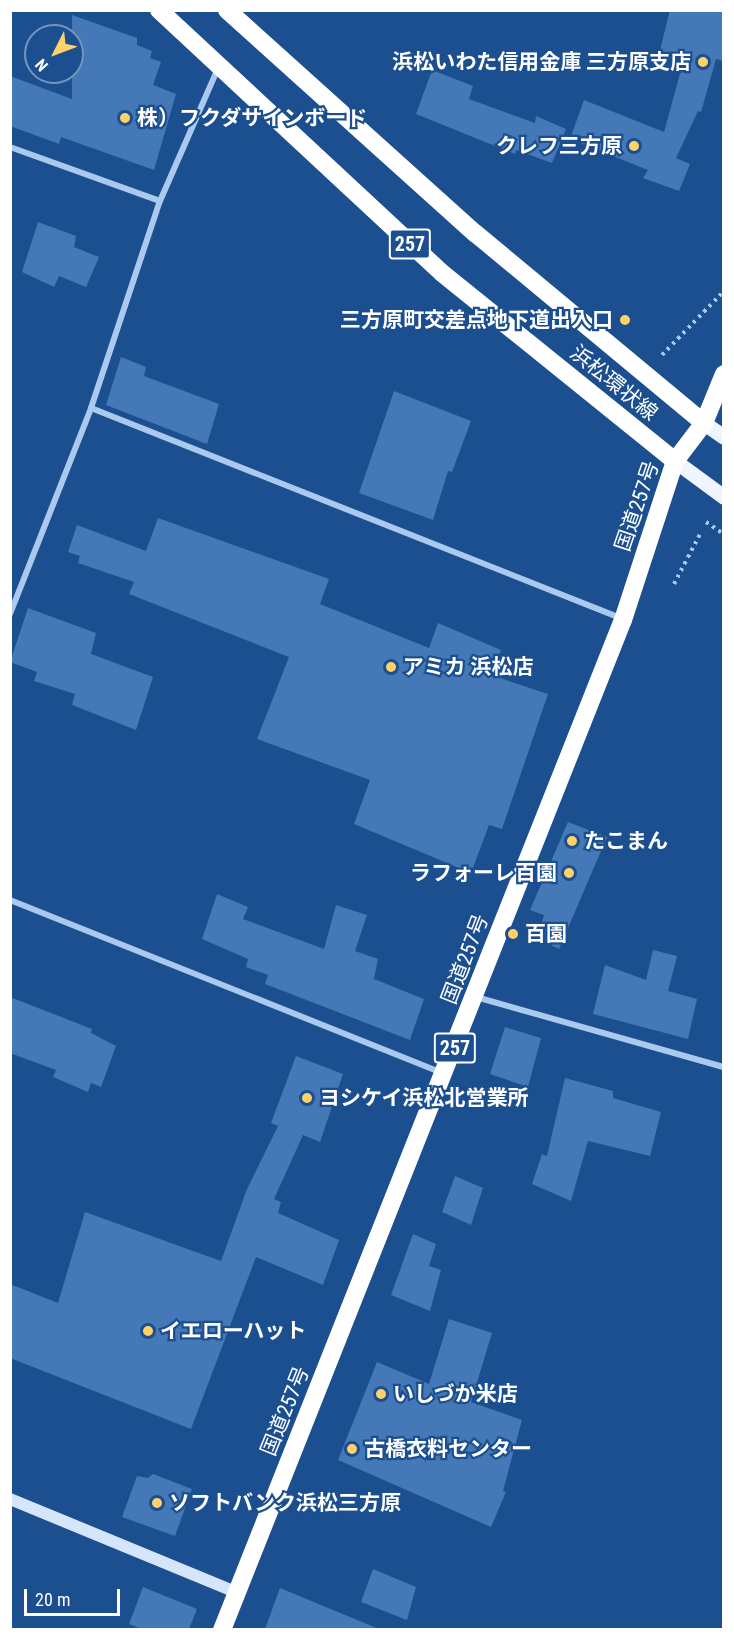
<!DOCTYPE html>
<html>
<head>
<meta charset="utf-8">
<style>
	body { margin:0 }
	#map { position:relative; width:734px; height:1640px; overflow:hidden; background:#1b4f8f; font-family:"Roboto Condensed","Noto Sans JP",sans-serif }
	div>[style] { position:absolute }
	.building>* { inset:0; background:#4478b7 }
	.path>* { height:4px; margin-top:-2px; transform-origin:0; background:repeating-linear-gradient(90deg,#a9c9ee 0 3px,transparent 0 7.5px) }
	.street>* { height:6px; margin:-3px; padding:0 3px; transform-origin:3px; border-radius:3px; background:#a9c9ee }
	.secondary>* { height:12px; margin:-6px; padding:0 6px; transform-origin:6px; border-radius:6px; background:#d6e6fa }
	.primary>* { height:15px; margin:-7.5px; padding:0 7.5px; transform-origin:7.5px; border-radius:7.5px; background:#f0f6ff }
	.highway>* { height:18px; margin:-9px; padding:0 9px; transform-origin:9px; border-radius:9px; background:#fff }
	.dots>* { width:16px; height:16px; translate:-50% -50%; box-sizing:border-box; border:3px solid #1b4f8f; border-radius:50% }
	span { translate:-50% -50%; white-space:nowrap; text-align:center; line-height:1.15; -webkit-text-stroke:4.5px #1b4f8f; paint-order:stroke }
	.shield-label span { padding:2px 4px; background:#1b4f8f; border:2px solid; border-radius:4px; -webkit-text-stroke-width:0 }
	.shield-label { font-size:20px; color:#fff; font-weight:700 }
	.poi-label { font-size:21px; color:#fff; font-weight:700 }
	.right { translate:-100% -50%; text-align:right }
	.left { translate:0 -50%; text-align:left }
	.street-label { font-size:21px; color:#fff }
	.frame { position:absolute; inset:0; border:12px solid #fff; pointer-events:none }
	.north { position:absolute; left:24px; top:24px; width:60px; height:60px; box-sizing:border-box; background:#1b4f8f; border:2px solid #7695bc; border-radius:50%; rotate:228deg; font-size:16px; font-weight:700; line-height:24px; text-align:center; color:#fff }
	.north::after { content:''; display:block; margin:auto; width:21px; height:27px; background:#ffd166; clip-path:polygon(50% 0,100% 100%,50% 72%,0 100%) }
	.scale { position:absolute; left:24px; top:1589px; width:96px; height:27px; box-sizing:border-box; border:3px solid #fff; border-top:0; padding-left:8px; font-size:18px; line-height:21px; white-space:nowrap; color:#fff; -webkit-text-stroke:4px #1b4f8f; paint-order:stroke }
</style>
</head>
<body>
<div id="map">
	<div class="building">
		<div style="clip-path:polygon(670px 10px,723px 10px,723px 61px,716px 59px,701px 112px,698px 111px,676px 158px,690px 164px,679px 191px,643px 178px,648px 170px,570px 139px,584px 100px,664px 132px,684px 59px,660px 50px)"></div>
		<div style="clip-path:polygon(72px 15px,137px 38px,137px 45px,152px 51px,150px 58px,161px 62px,153px 85px,176px 94px,154px 170px,61px 137px,59px 144px,10px 126px,10px 76px,72px 99px)"></div>
		<div style="clip-path:polygon(432px 70px,473px 86px,469px 99px,535px 123px,536px 116px,566px 129px,552px 163px,516px 150px,515px 154px,416px 114px)"></div>
		<div style="clip-path:polygon(38px 222px,76px 236px,74px 247px,99px 257px,86px 287px,59px 276px,54px 287px,22px 272px)"></div>
		<div style="clip-path:polygon(121px 357px,146px 367px,144px 376px,219px 404px,207px 444px,106px 405px)"></div>
		<div style="clip-path:polygon(394px 391px,471px 421px,452px 472px,448px 471px,433px 520px,359px 493px)"></div>
		<div style="clip-path:polygon(158px 518px,329px 579px,320px 604px,429px 648px,438px 623px,501px 650px,494px 676px,548px 694px,502px 829px,489px 825px,471px 873px,354px 824px,370px 780px,257px 739px,289px 657px,129px 594px,134px 582px,78px 563px,80px 556px,68px 552px,77px 525px,146px 551px)"></div>
		<div style="clip-path:polygon(28px 608px,96px 633px,91px 654px,153px 677px,136px 730px,72px 705px,75px 694px,34px 681px,37px 672px,10px 662px)"></div>
		<div style="clip-path:polygon(568px 822px,607px 837px,559px 949px,537px 939px,544px 915px,530px 910px)"></div>
		<div style="clip-path:polygon(217px 894px,248px 907px,243px 919px,324px 949px,336px 905px,367px 915px,355px 951px,378px 959px,374px 979px,424px 999px,410px 1040px,265px 984px,268px 975px,246px 967px,248px 959px,202px 939px)"></div>
		<div style="clip-path:polygon(653px 950px,677px 956px,668px 991px,697px 999px,688px 1039px,593px 1014px,605px 965px,646px 980px)"></div>
		<div style="clip-path:polygon(10px 997px,92px 1029px,91px 1033px,116px 1046px,101px 1087px,91px 1083px,88px 1092px,53px 1077px,56px 1070px,10px 1053px)"></div>
		<div style="clip-path:polygon(505px 1027px,541px 1038px,528px 1087px,490px 1074px)"></div>
		<div style="clip-path:polygon(296px 1056px,343px 1074px,320px 1142px,303px 1135px,274px 1199px,281px 1202px,278px 1213px,339px 1240px,323px 1285px,256px 1257px,191px 1429px,10px 1358px,10px 1284px,58px 1303px,85px 1212px,221px 1261px,247px 1189px,278px 1126px,271px 1123px)"></div>
		<div style="clip-path:polygon(565px 1078px,613px 1091px,613px 1098px,661px 1112px,650px 1156px,588px 1141px,571px 1201px,532px 1184px,542px 1154px,547px 1156px)"></div>
		<div style="clip-path:polygon(455px 1176px,483px 1188px,471px 1225px,442px 1212px)"></div>
		<div style="clip-path:polygon(413px 1234px,436px 1244px,429px 1266px,441px 1270px,430px 1311px,391px 1295px)"></div>
		<div style="clip-path:polygon(449px 1319px,492px 1333px,471px 1402px,522px 1420px,503px 1491px,506px 1492px,491px 1527px,338px 1460px,377px 1362px,429px 1384px)"></div>
		<div style="clip-path:polygon(153px 1474px,192px 1489px,175px 1536px,122px 1517px,137px 1476px,148px 1478px)"></div>
		<div style="clip-path:polygon(373px 1569px,416px 1587px,407px 1620px,361px 1602px)"></div>
		<div style="clip-path:polygon(143px 1587px,197px 1609px,189px 1629px,142px 1629px,129px 1624px)"></div>
		<div style="clip-path:polygon(280px 1588px,379px 1629px,265px 1629px)"></div>
	</div>
	<div class="path">
		<div style="left:662px;top:355px;width:89px;rotate:-45.9deg"></div>
		<div style="left:706px;top:522px;width:22px;rotate:34deg"></div>
		<div style="left:674px;top:584px;width:56px;rotate:-62.5deg"></div>
	</div>
	<div class="street">
		<div style="left:10px;top:147px;width:159px;rotate:19.8deg"></div>
		<div style="left:91px;top:408px;width:572px;rotate:21.63deg"></div>
		<div style="left:10px;top:614px;width:221px;rotate:-68.5deg"></div>
		<div style="left:91px;top:408px;width:218px;rotate:-71.6deg"></div>
		<div style="left:160px;top:201px;width:145px;rotate:-66.4deg"></div>
		<div style="left:10px;top:900px;width:465px;rotate:21.8deg"></div>
		<div style="left:476px;top:997px;width:258px;rotate:15.8deg"></div>
	</div>
	<div class="secondary">
		<div style="left:10px;top:1499px;width:244px;rotate:22.4deg"></div>
	</div>
	<div class="primary">
		<div style="left:704px;top:423px;width:24px;rotate:35deg"></div>
		<div style="left:675px;top:461px;width:61px;rotate:36.3deg"></div>
	</div>
	<div class="highway">
		<div style="left:159px;top:10px;width:386px;rotate:42.9deg"></div>
		<div style="left:442px;top:273px;width:299px;rotate:38.9deg"></div>
		<div style="left:227px;top:10px;width:334px;rotate:42deg"></div>
		<div style="left:475px;top:233px;width:298px;rotate:39.7deg"></div>
		<div style="left:222px;top:1630px;width:1087px;rotate:-68.35deg"></div>
		<div style="left:623px;top:620px;width:167px;rotate:-71.9deg"></div>
		<div style="left:675px;top:461px;width:48px;rotate:-52.7deg"></div>
		<div style="left:704px;top:423px;width:53px;rotate:-67.8deg"></div>
	</div>
	<div class="dots">
		<div style="left:703px;top:62px;background:#ffd166"></div>
		<div style="left:125px;top:118px;background:#ffd166"></div>
		<div style="left:634px;top:146px;background:#ffd166"></div>
		<div style="left:625px;top:320px;background:#ffd166"></div>
		<div style="left:391px;top:667px;background:#ffd166"></div>
		<div style="left:572px;top:841px;background:#ffd166"></div>
		<div style="left:569px;top:873px;background:#ffd166"></div>
		<div style="left:513px;top:934px;background:#ffd166"></div>
		<div style="left:307px;top:1098px;background:#ffd166"></div>
		<div style="left:148px;top:1331px;background:#ffd166"></div>
		<div style="left:381px;top:1394px;background:#ffd166"></div>
		<div style="left:352px;top:1449px;background:#ffd166"></div>
		<div style="left:157px;top:1503px;background:#ffd166"></div>
	</div>
	<div class="shield-label">
		<span style="left:410px;top:244px">257</span>
		<span style="left:455px;top:1048px">257</span>
	</div>
	<div class="poi-label">
		<span class="right" style="left:691px;top:62px">浜松いわた信用金庫 三方原支店</span>
		<span class="left" style="left:137px;top:118px">株）フクダサインボード</span>
		<span class="right" style="left:622px;top:146px">クレフ三方原</span>
		<span class="right" style="left:613px;top:320px">三方原町交差点地下道出入口</span>
		<span class="left" style="left:403px;top:667px">アミカ 浜松店</span>
		<span class="left" style="left:584px;top:841px">たこまん</span>
		<span class="right" style="left:557px;top:873px">ラフォーレ百園</span>
		<span class="left" style="left:525px;top:934px">百園</span>
		<span class="left" style="left:319px;top:1098px">ヨシケイ浜松北営業所</span>
		<span class="left" style="left:160px;top:1331px">イエローハット</span>
		<span class="left" style="left:393px;top:1394px">いしづか米店</span>
		<span class="left" style="left:364px;top:1449px">古橋衣料センター</span>
		<span class="left" style="left:169px;top:1503px">ソフトバンク浜松三方原</span>
	</div>
	<div class="street-label">
		<span style="left:614px;top:383px;rotate:39deg">浜松環状線</span>
		<span style="left:637px;top:506px;rotate:-71deg">国道257号</span>
		<span style="left:465px;top:959px;rotate:-69deg">国道257号</span>
		<span style="left:285px;top:1411px;rotate:-68deg">国道257号</span>
	</div>
	<div class="frame"></div>
	<div class="north">N</div>
	<div class="scale">20 m</div>
</div>
</body>
</html>
